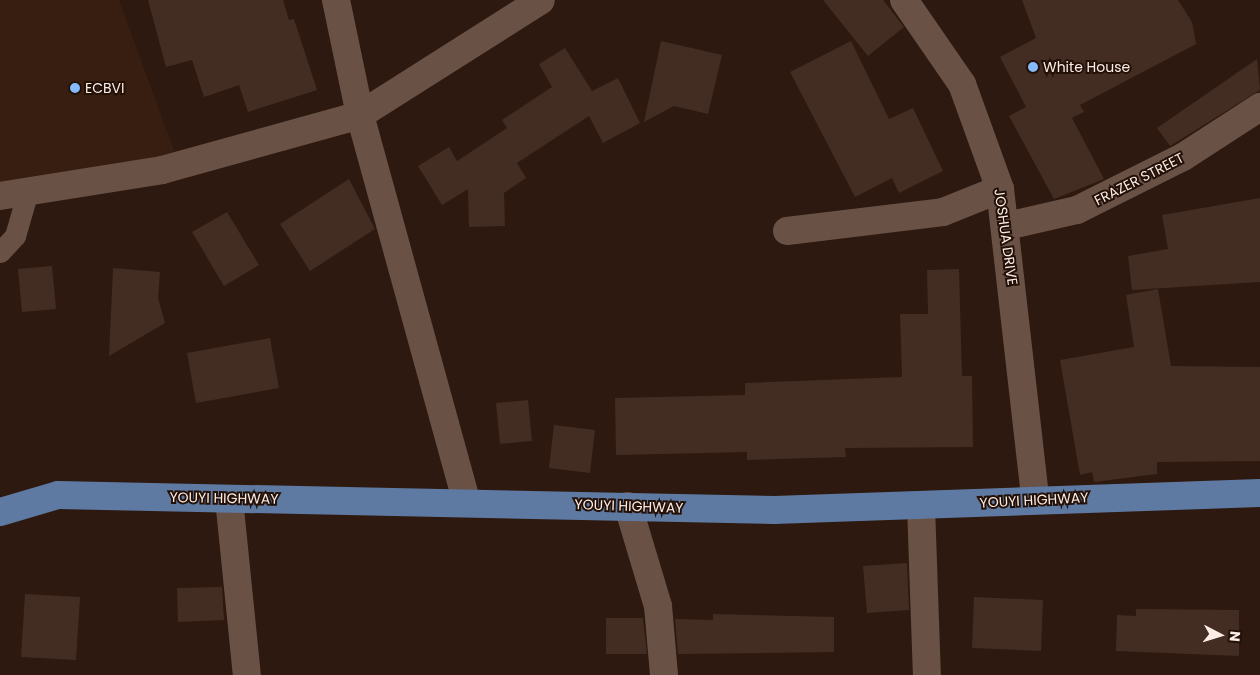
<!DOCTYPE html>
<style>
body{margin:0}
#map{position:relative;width:1260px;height:675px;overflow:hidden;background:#2d190f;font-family:Poppins,sans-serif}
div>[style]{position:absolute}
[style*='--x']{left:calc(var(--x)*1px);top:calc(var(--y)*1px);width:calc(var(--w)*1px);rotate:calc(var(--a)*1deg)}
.built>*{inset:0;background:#381e11}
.building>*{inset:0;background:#432d23}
.service>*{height:21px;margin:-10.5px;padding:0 10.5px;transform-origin:10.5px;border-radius:10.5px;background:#695146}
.minor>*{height:28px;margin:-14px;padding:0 14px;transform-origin:14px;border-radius:14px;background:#695146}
.primary>*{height:28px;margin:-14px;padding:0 14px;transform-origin:14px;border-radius:14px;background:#5e7aa2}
.dots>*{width:14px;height:14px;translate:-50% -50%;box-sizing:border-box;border:2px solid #231007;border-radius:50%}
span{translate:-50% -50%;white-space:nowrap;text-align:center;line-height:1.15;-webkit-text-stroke:4px #231007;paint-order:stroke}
.poi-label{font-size:14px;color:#fbece5}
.left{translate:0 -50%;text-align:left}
.street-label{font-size:14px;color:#fbece5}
.north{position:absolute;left:1195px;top:610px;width:50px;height:50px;-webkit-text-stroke:4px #231007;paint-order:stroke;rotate:95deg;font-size:14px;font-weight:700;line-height:20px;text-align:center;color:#fbece5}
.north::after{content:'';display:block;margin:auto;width:18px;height:22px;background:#fbece5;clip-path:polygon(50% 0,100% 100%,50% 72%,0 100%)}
</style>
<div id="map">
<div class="built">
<i style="clip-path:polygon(0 0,119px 0,183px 175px,0 203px)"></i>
</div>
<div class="building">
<i style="clip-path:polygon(148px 0,283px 0,289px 20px,294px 19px,317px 90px,248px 112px,239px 85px,204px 97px,192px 60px,166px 67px)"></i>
<i style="clip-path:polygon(823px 0,883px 0,904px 27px,868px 56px)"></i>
<i style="clip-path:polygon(1022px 0,1178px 0,1192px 22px,1196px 44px,1080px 105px,1084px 112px,1072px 118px,1104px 179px,1054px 199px,1009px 116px,1026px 107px,1000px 57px,1036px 38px)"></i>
<i style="clip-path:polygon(661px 41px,722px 55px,708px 114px,674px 106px,644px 122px)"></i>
<i style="clip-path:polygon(851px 41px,889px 119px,913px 108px,943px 171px,899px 193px,892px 178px,855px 197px,790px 72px)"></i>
<i style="clip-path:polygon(565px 48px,592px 91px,618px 78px,640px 123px,603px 143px,589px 116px,517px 163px,526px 178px,504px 193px,505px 226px,469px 227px,468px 189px,442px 205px,418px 166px,449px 147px,457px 161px,507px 128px,502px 120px,552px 87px,539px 64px)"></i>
<i style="clip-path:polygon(1257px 59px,1260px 90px,1170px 146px,1157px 128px)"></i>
<i style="clip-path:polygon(349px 179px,375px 229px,310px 271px,280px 224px)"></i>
<i style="clip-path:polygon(1260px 198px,1260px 282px,1132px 290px,1128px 256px,1168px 249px,1162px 215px)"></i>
<i style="clip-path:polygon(227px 212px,259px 265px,224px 286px,192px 232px)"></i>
<i style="clip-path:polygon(52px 266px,56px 309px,22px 312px,18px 269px)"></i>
<i style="clip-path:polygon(113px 268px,160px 272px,158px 298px,165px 323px,109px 356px)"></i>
<i style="clip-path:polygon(959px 269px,962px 376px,972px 376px,973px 447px,845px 448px,846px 457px,747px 460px,747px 452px,616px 455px,615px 398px,745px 395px,745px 383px,902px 377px,900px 314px,928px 314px,927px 270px)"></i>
<i style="clip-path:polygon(1158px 289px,1171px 366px,1260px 367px,1260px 461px,1157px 462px,1157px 474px,1094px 482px,1092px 472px,1080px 475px,1060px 360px,1134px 347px,1126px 295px)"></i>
<i style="clip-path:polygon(270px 338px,279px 388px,196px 403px,187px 353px)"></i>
<i style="clip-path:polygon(528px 400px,532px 441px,500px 444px,496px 403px)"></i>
<i style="clip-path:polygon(554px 425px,595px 430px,590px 473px,549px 468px)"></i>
<i style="clip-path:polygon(907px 563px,909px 610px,867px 613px,863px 566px)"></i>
<i style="clip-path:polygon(222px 587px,224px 620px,178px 622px,177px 588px)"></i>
<i style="clip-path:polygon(25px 594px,80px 597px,76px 660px,21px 657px)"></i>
<i style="clip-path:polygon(974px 597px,1043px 600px,1041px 651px,972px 648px)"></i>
<i style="clip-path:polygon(1136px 609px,1239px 610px,1239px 656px,1116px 651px,1117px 615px,1136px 616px)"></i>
<i style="clip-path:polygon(713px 614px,834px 617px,834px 652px,678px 654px,675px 619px,713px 620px)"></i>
<i style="clip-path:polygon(606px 618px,643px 618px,647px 654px,606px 654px)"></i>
</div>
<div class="service">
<i style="--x:0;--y:252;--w:22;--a:-47"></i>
<i style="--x:15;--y:236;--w:47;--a:-73.9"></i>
</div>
<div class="minor">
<i style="--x:336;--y:0;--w:117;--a:78.2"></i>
<i style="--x:360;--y:115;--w:400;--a:74.6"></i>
<i style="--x:904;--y:0;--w:102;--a:55.4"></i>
<i style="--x:962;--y:84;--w:112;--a:70.1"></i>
<i style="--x:1000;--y:189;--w:311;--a:83.5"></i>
<i style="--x:0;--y:196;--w:164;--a:-9.1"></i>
<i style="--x:162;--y:170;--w:205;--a:-15.5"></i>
<i style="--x:360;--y:115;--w:214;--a:-32.4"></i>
<i style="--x:1007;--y:226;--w:72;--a:-12.9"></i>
<i style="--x:1077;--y:210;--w:119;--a:-26.6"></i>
<i style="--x:1183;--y:157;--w:92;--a:-33"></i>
<i style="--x:787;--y:231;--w:157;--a:-6.9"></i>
<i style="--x:943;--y:212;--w:61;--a:-22"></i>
<i style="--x:229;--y:499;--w:177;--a:84.2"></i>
<i style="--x:628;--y:506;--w:104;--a:73.3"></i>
<i style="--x:658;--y:606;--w:69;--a:85"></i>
<i style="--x:921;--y:506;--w:169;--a:88"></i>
</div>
<div class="primary">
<i style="--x:0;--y:512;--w:60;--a:-16.3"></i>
<i style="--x:58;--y:495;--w:716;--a:1.2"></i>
<i style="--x:774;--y:510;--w:486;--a:-2"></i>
</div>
<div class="dots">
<i style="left:1033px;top:67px;background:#85bbfb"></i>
<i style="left:75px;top:88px;background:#85bbfb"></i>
</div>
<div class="poi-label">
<span class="left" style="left:1043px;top:67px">White House</span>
<span class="left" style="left:85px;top:88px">ECBVI</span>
</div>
<div class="street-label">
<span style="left:1139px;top:179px;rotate:-27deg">FRAZER STREET</span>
<span style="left:1006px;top:237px;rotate:82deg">JOSHUA DRIVE</span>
<span style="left:224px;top:498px;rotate:1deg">YOUYI HIGHWAY</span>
<span style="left:1034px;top:500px;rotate:-3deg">YOUYI HIGHWAY</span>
<span style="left:629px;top:506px;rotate:2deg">YOUYI HIGHWAY</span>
</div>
<div class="north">N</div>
</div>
